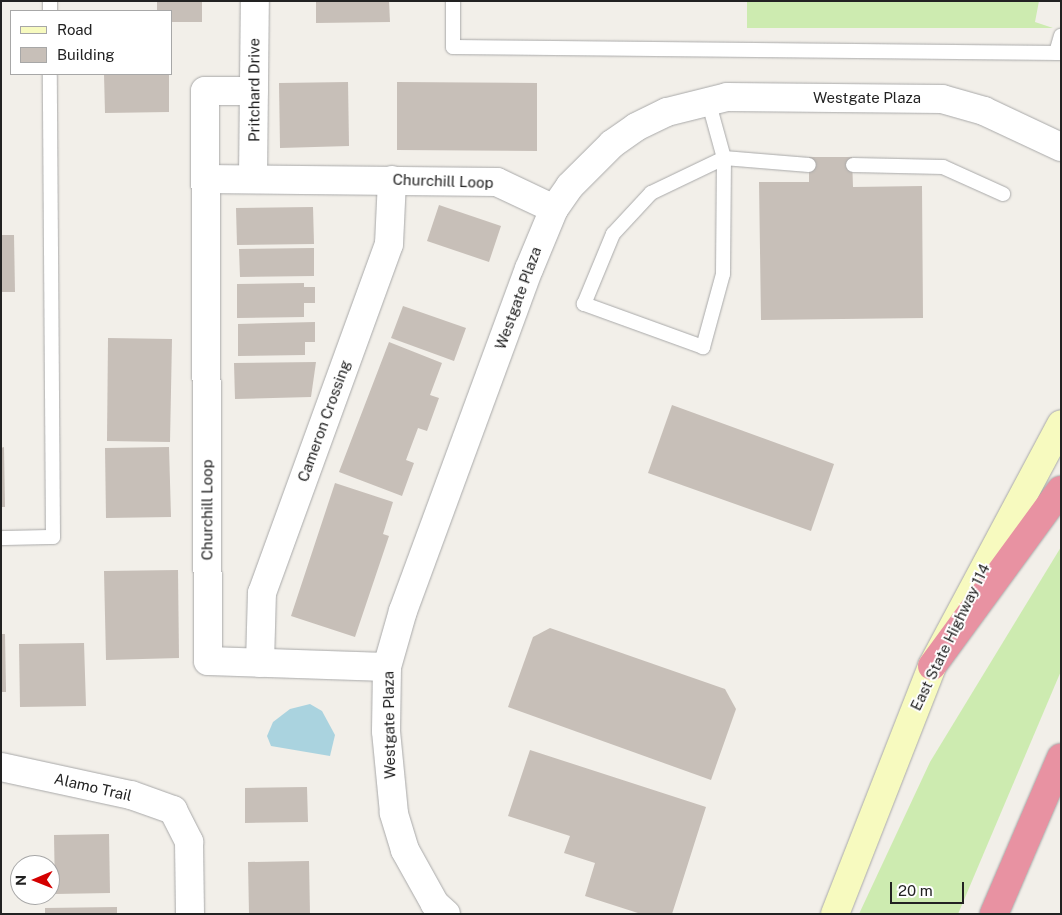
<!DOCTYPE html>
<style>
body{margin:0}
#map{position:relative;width:1062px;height:915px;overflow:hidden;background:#f2efe9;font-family:"Public Sans",sans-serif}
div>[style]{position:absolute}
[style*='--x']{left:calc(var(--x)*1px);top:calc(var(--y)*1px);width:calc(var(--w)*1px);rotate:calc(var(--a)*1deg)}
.grass>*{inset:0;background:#cdebb0}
.water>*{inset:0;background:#aad3df}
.building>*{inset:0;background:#c7bfb8}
.roads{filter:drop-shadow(0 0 1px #a9a9a9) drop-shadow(0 0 1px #a9a9a9)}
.lane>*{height:14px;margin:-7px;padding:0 7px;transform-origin:7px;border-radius:7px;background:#fff}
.street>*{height:28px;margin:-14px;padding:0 14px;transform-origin:14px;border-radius:14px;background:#fff}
.secondary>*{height:28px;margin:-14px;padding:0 14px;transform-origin:14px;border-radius:14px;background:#f7fabf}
.highway>*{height:28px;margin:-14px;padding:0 14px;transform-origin:14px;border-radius:14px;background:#e892a2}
span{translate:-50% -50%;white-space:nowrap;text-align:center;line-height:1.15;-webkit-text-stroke:4px #fff;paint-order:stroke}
.street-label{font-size:15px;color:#222}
.frame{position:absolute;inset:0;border:2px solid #222;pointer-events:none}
.legend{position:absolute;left:10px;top:10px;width:162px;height:65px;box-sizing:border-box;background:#fff;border:1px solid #a7a7a7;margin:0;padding:6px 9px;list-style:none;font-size:15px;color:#222}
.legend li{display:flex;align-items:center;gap:10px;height:25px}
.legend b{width:25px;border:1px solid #a7a7a7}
.north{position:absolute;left:10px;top:855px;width:50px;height:50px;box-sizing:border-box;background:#fff;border:1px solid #a7a7a7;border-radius:50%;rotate:269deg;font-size:14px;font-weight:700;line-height:20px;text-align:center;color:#222}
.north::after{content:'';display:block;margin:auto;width:18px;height:22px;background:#d40000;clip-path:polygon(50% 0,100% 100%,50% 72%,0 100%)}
.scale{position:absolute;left:890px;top:882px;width:74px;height:22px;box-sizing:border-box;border:2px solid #222;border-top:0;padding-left:6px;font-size:15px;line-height:18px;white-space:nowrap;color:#222;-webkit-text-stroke:4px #fff;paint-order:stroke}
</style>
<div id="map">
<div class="grass">
<i style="clip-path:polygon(747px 1px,1039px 1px,1035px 22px,1053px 28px,747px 28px)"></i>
<i style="clip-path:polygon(1061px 547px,1061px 671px,958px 914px,859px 914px,930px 762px)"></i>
</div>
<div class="water">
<i style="clip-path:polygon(310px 704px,322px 711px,335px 735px,330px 756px,271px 746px,267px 736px,273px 722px,290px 709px)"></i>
</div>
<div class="building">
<i style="clip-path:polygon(157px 1px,202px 1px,202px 22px,171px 22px,171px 11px,157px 11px)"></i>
<i style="clip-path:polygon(316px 1px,389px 1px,390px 22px,316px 23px)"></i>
<i style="clip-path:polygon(104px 74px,169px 74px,169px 112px,105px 113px)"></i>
<i style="clip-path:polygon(348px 82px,349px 146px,280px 148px,279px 83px)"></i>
<i style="clip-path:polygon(397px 82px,537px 83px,537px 151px,397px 150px)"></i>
<i style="clip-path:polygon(809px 157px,852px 157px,853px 187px,922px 186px,923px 318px,761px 320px,759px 182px,809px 182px)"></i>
<i style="clip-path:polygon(439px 205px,501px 226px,489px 262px,427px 241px)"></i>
<i style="clip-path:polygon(313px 207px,314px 244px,237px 245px,236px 208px)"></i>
<i style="clip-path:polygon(1px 235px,14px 235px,15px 292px,1px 292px)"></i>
<i style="clip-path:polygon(314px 248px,314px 276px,240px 277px,239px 249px)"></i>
<i style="clip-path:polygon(304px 283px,304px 287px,315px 287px,315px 303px,304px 303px,304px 317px,237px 318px,237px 284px)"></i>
<i style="clip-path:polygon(403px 306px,466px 328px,454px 361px,391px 338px)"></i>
<i style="clip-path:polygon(315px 322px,315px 342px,305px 342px,305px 355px,238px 356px,238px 324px)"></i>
<i style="clip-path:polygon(108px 338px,172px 339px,170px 442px,107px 441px)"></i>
<i style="clip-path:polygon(389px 342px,442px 363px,430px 395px,439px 398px,427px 431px,418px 428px,406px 460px,414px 463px,402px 496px,339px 472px)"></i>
<i style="clip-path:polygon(316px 362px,311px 397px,235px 399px,234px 363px)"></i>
<i style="clip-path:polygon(672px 405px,834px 464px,811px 531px,648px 473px)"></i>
<i style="clip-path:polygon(4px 447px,5px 507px,1px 507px,1px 448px)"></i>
<i style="clip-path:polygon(169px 447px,171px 517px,106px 518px,105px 448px)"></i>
<i style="clip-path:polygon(335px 483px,393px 502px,383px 534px,389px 536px,355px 637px,291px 616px)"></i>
<i style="clip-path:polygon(178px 570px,179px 658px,106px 660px,104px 571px)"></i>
<i style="clip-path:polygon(550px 628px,725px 689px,736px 709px,711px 780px,508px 707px,533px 637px)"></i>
<i style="clip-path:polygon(1px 634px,5px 634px,6px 692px,1px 692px)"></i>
<i style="clip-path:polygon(84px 643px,86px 706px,20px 707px,19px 644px)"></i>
<i style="clip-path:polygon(530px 750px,706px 807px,672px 914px,641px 914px,585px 896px,595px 863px,564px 853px,570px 836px,508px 816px)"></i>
<i style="clip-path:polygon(307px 787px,308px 822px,245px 823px,245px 788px)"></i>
<i style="clip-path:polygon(109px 834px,110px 893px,55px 894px,54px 835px)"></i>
<i style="clip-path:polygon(309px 861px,310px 914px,249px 914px,248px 862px)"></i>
<i style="clip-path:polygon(117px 907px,117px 914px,45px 914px,45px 908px)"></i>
</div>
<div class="roads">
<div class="lane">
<i style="--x:50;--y:1;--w:10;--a:90"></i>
<i style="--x:453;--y:1;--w:46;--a:90"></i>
<i style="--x:453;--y:47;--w:608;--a:0.57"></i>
<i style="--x:1056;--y:53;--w:18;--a:-74"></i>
<i style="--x:708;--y:100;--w:60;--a:74.6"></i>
<i style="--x:724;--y:158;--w:116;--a:90.5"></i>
<i style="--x:723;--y:274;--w:76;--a:105.3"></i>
<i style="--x:703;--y:347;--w:127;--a:-160.1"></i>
<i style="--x:584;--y:304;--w:76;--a:-67.5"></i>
<i style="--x:613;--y:234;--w:56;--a:-47.2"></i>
<i style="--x:651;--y:193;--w:81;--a:-25.6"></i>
<i style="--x:724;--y:158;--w:85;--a:4.7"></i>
<i style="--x:853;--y:165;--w:90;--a:1.3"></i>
<i style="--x:943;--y:167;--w:66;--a:24.2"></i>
<i style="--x:1;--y:538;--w:52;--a:-1.1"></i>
<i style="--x:53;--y:537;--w:463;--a:-90.4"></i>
</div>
<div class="street">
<i style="--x:254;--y:91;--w:49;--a:180"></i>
<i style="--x:205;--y:91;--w:570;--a:89.7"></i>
<i style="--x:208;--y:661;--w:179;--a:1.9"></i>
<i style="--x:205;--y:179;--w:292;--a:0.6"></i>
<i style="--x:497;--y:182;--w:63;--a:25.3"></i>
<i style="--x:253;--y:179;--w:178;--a:-89.4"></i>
<i style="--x:260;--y:663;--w:70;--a:-88.4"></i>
<i style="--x:262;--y:593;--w:371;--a:-70"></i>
<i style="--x:389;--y:244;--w:64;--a:-87.3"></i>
<i style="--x:1;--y:767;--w:133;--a:12.2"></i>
<i style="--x:131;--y:795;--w:45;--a:19.7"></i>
<i style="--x:173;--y:810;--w:36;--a:63"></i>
<i style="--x:189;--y:842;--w:72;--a:89.2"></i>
<i style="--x:446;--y:914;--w:15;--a:-138"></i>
<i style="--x:435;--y:904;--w:62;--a:-119.1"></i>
<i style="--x:405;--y:850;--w:39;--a:-107"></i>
<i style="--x:394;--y:813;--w:82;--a:-95.6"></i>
<i style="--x:386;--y:731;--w:64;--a:-89.1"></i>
<i style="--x:387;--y:667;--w:58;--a:-74.1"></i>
<i style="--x:403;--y:611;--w:364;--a:-69.8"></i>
<i style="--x:529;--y:269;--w:65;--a:-67.4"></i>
<i style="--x:554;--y:209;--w:28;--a:-55"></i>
<i style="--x:570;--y:186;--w:59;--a:-45"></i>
<i style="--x:612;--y:144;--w:29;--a:-35"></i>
<i style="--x:636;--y:127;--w:34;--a:-26"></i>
<i style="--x:667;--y:112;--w:62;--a:-14"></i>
<i style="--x:727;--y:97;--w:215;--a:0.5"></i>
<i style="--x:942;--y:99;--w:44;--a:15.9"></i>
<i style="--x:984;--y:111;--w:85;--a:25.1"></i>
</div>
<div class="secondary">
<i style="--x:835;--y:914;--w:266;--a:-68.6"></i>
<i style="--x:932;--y:666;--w:274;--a:-61.9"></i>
</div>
<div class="highway">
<i style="--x:932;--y:666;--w:218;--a:-53.8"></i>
<i style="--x:994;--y:914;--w:170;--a:-66.8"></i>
</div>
</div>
<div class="street-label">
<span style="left:254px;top:90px;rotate:-90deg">Pritchard Drive</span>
<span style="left:867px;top:98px">Westgate Plaza</span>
<span style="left:443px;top:181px;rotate:2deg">Churchill Loop</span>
<span style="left:518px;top:298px;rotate:-70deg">Westgate Plaza</span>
<span style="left:324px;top:421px;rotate:-70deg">Cameron Crossing</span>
<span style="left:207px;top:510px;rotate:-90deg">Churchill Loop</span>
<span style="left:950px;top:637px;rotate:-64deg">East State Highway 114</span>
<span style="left:389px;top:725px;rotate:-91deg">Westgate Plaza</span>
<span style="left:93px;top:787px;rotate:13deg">Alamo Trail</span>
</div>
<div class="frame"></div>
<ul class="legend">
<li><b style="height:6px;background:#f7fabf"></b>Road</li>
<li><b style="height:14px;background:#c7bfb8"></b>Building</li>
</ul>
<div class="north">N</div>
<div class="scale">20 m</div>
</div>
